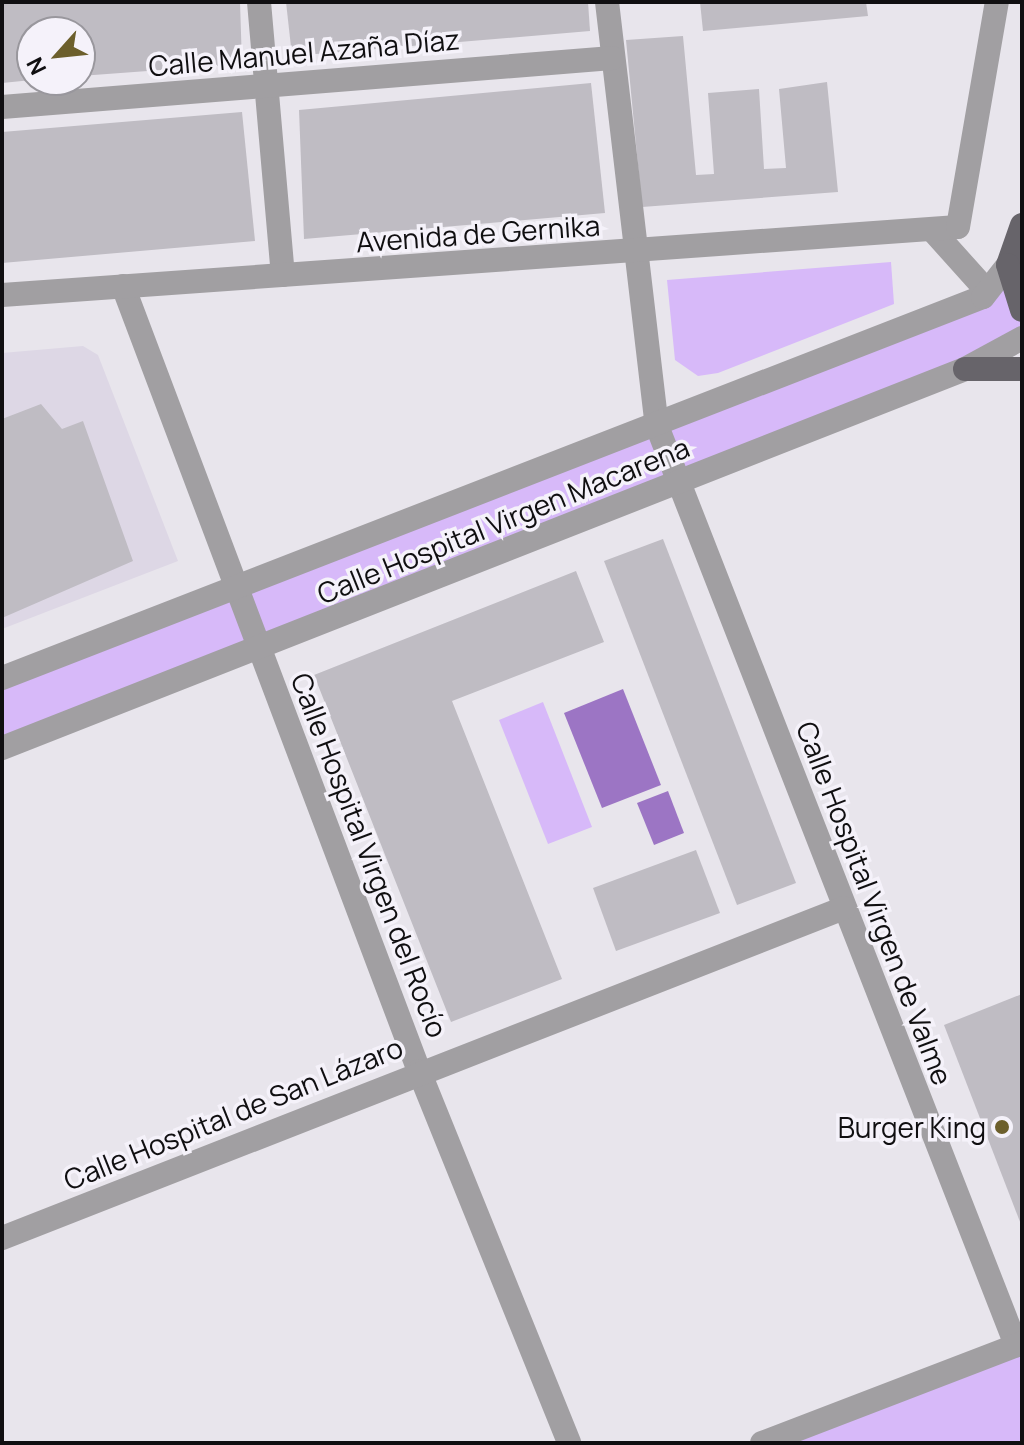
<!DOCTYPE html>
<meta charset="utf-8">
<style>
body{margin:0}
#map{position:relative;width:1024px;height:1445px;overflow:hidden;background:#e8e5ec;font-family:Manrope,sans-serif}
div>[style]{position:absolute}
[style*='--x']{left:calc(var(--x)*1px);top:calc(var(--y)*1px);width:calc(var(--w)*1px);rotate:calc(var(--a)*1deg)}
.built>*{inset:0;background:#ddd7e5}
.green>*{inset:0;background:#d7b9f9}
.water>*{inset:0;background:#9c75c4}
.building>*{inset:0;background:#bfbcc3}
.minor>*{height:24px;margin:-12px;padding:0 12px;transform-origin:12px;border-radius:12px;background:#a19fa2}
.major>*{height:24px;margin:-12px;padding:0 12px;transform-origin:12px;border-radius:12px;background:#67646a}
.dots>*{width:22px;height:22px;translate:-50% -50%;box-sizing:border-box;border:4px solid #f5f2fa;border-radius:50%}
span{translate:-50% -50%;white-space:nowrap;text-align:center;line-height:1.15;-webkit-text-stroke:7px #f5f2fa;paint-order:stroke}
.street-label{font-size:28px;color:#100f11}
.poi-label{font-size:28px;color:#100f11}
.right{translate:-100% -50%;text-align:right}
.frame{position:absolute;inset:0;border:4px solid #100f11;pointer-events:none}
.north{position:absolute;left:16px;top:16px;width:80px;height:80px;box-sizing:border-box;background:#f5f2fa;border:2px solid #99979d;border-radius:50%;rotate:243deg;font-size:22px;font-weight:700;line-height:32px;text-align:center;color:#100f11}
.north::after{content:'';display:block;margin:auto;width:28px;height:36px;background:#6c5f2c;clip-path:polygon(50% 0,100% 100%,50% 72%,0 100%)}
</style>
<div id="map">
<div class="built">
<i style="clip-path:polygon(83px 346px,98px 355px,178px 561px,2px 629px,2px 353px)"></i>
</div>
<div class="green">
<i style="clip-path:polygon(891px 262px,894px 304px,718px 373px,698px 376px,675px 360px,667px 280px)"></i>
<i style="clip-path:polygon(1008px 265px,1022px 310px,1022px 338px,2px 748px,2px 678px,982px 297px)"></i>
<i style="clip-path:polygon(543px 702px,592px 827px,548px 844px,499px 720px)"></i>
<i style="clip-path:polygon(1022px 1343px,1022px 1443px,762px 1443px)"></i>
</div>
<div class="water">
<i style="clip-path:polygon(623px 689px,661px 785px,602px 808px,564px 713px)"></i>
<i style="clip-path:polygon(668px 791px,684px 833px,654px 845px,637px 803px)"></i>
</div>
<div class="building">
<i style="clip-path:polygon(2px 2px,240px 2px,242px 64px,80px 76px,80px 32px,32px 32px,32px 80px,2px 83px)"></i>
<i style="clip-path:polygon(286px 2px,588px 2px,590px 31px,292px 56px)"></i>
<i style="clip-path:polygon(700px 2px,866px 2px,868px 16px,703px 31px)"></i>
<i style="clip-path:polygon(683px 36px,696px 175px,714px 174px,708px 93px,759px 89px,764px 169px,786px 168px,779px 89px,827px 82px,838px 192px,642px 207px,626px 40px)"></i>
<i style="clip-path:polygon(591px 83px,605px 213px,304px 239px,299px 110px)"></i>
<i style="clip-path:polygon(242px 112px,255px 241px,2px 263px,2px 132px)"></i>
<i style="clip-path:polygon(41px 404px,62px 429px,83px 421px,133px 561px,2px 618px,2px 419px)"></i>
<i style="clip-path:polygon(663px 539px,796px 883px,737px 905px,604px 561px)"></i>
<i style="clip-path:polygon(576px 571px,604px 642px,452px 701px,562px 979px,451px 1022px,314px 675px)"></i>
<i style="clip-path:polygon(696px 850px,720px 913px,616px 951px,593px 888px)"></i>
<i style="clip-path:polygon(1022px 994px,1022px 1227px,944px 1025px)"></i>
</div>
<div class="minor">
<i style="--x:259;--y:2;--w:274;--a:85"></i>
<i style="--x:607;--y:2;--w:427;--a:83.3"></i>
<i style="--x:657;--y:426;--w:987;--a:68.66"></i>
<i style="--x:2;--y:107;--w:612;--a:-4.59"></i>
<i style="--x:934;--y:232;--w:79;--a:48.1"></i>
<i style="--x:123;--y:286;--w:839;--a:69.34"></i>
<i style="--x:419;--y:1071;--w:401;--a:68"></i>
<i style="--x:2;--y:295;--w:958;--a:-4.07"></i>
<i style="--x:958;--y:227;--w:228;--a:-80.2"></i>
<i style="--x:2;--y:678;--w:1052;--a:-21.23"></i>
<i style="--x:983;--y:297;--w:41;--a:-52"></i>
<i style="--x:2;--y:748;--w:1035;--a:-21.48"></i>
<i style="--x:965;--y:369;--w:65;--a:-28.5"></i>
<i style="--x:2;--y:1238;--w:904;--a:-21.4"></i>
<i style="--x:762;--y:1443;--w:279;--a:-21"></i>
</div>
<div class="major">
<i style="--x:1022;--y:225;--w:42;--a:109.3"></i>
<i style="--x:1008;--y:265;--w:47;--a:72.7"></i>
<i style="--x:965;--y:369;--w:57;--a:0"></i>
</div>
<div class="dots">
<i style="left:1002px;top:1127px;background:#6c5f2c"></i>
</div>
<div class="street-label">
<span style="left:304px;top:52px;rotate:-5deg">Calle Manuel Azaña Díaz</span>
<span style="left:478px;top:233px;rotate:-4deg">Avenida de Gernika</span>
<span style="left:503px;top:520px;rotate:-22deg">Calle Hospital Virgen Macarena</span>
<span style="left:370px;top:855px;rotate:69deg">Calle Hospital Virgen del Rocío</span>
<span style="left:875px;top:903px;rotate:69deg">Calle Hospital Virgen de Valme</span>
<span style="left:233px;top:1113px;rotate:-22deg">Calle Hospital de San Lázaro</span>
</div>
<div class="poi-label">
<span class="right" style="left:986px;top:1127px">Burger King</span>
</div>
<div class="frame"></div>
<div class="north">N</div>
</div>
